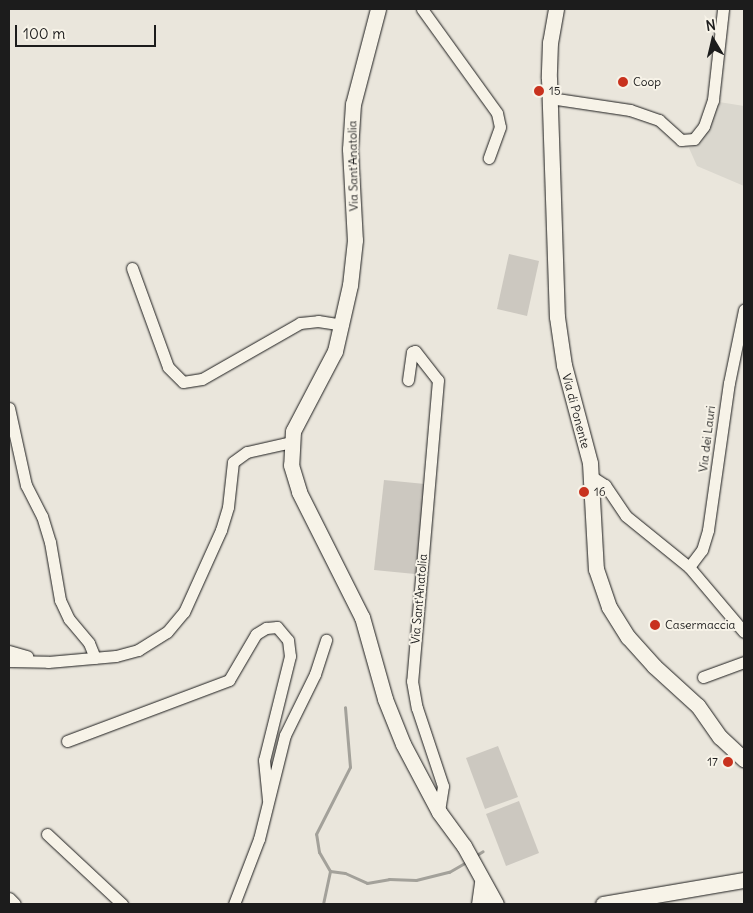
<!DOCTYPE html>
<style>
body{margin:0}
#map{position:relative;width:753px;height:913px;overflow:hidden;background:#eae6dc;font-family:Delius,sans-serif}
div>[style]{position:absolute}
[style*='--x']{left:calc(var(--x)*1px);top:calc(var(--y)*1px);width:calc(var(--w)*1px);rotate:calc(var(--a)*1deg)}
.built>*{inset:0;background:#dad7ce}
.green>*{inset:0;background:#ccc8c0}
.stream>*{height:3px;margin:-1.5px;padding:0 1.5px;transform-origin:1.5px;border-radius:1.5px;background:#a3a19a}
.roads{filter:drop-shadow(0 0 1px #1c1c1c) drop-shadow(0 0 1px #1c1c1c)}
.street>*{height:11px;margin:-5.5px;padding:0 5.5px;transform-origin:5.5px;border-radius:5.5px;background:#f7f3e8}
.secondary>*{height:15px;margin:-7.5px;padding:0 7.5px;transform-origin:7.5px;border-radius:7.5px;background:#f7f3e8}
.dots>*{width:14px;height:14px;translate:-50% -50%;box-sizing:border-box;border:2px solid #f7f3e8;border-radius:50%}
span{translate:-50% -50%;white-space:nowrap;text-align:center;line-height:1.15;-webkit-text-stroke:4px #f7f3e8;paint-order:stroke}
.poi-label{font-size:12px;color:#1c1c1c}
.left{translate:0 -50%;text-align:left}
.right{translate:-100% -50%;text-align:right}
.street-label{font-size:12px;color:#1c1c1c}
.frame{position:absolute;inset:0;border:10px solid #1c1c1c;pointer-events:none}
.north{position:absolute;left:688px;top:15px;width:50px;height:50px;-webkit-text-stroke:4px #f7f3e8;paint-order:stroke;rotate:351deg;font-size:14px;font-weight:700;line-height:20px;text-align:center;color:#1c1c1c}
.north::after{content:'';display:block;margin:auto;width:18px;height:22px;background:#1c1c1c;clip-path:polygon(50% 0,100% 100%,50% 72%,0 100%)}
.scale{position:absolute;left:15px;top:25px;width:141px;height:22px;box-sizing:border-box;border:2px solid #1c1c1c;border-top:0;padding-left:6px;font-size:15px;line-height:18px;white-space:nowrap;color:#1c1c1c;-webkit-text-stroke:4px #f7f3e8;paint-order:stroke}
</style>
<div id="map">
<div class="built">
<i style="clip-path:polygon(719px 102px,744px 106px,744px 186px,697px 166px,689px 148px,701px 142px)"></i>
</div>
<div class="green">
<i style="clip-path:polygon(509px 254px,539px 261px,527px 316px,497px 309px)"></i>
<i style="clip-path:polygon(384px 480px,425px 484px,415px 574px,374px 570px)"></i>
<i style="clip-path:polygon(498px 746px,518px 797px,485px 809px,466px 758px)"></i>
<i style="clip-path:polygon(519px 801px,539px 853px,506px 866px,486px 814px)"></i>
</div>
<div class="stream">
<i style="--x:475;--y:856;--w:9;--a:-32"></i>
<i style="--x:330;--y:871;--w:15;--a:8"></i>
<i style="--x:345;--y:873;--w:24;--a:24"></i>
<i style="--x:367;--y:883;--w:22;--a:-10"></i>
<i style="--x:389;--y:879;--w:27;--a:2"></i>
<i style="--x:416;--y:880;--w:34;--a:-14"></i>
<i style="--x:449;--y:872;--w:22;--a:-30"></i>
<i style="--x:323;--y:904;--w:34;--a:-78"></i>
<i style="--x:330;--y:871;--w:22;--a:-120"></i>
<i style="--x:319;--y:852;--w:18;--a:-99"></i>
<i style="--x:316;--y:834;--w:75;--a:-63.1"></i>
<i style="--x:350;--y:767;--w:60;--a:-94.8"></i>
</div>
<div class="roads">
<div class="street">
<i style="--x:422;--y:9;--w:128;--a:54.2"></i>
<i style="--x:497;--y:113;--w:14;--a:78"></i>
<i style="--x:500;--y:127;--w:33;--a:110"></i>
<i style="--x:550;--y:98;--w:81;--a:8.5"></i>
<i style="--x:630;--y:110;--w:31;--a:19"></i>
<i style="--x:659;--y:120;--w:30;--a:42"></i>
<i style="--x:681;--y:140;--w:13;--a:-4"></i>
<i style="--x:694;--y:139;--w:16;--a:-52"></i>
<i style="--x:704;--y:126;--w:28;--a:-71"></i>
<i style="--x:713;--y:100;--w:92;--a:-83.7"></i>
<i style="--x:132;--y:268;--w:105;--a:70"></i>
<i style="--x:168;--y:367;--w:21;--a:45"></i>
<i style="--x:183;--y:382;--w:19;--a:-9"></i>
<i style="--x:202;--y:379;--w:113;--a:-29.7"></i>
<i style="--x:300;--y:323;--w:18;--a:-6"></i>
<i style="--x:318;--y:321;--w:25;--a:9"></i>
<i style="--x:408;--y:380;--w:28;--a:-82"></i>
<i style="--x:412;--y:352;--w:3;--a:-18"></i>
<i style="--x:415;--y:351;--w:37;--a:52"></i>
<i style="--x:438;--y:380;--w:302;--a:94.9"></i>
<i style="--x:412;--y:681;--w:27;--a:80"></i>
<i style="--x:417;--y:708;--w:82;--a:71.6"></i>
<i style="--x:443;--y:786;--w:26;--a:99"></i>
<i style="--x:9;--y:408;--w:79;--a:77.6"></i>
<i style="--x:26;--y:485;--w:35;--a:63"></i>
<i style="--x:42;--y:516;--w:27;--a:73"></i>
<i style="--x:50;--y:542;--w:59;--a:80.2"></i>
<i style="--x:60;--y:600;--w:21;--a:65"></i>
<i style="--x:69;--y:619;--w:31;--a:50"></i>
<i style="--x:89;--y:643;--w:16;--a:68"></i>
<i style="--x:591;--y:476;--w:17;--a:33"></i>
<i style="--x:605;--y:485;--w:37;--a:56"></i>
<i style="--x:626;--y:516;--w:81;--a:39"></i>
<i style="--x:689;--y:567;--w:85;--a:49.8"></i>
<i style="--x:689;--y:567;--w:21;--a:-53"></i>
<i style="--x:702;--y:550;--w:21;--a:-73"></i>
<i style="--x:708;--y:530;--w:148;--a:-81.9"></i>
<i style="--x:729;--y:383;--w:75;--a:-78.4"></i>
<i style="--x:9;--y:651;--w:19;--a:16"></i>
<i style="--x:9;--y:661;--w:39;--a:1"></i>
<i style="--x:48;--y:662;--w:68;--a:-5"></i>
<i style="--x:116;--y:656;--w:23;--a:-15"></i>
<i style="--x:138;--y:650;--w:34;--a:-32"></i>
<i style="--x:167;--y:632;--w:26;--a:-50"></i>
<i style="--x:184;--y:612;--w:90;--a:-65.7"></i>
<i style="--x:221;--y:530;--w:24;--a:-73"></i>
<i style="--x:228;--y:507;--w:45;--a:-83.7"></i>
<i style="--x:233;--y:462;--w:17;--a:-36"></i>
<i style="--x:247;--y:452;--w:45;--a:-12.8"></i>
<i style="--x:703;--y:677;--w:44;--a:-20.1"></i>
<i style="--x:67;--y:741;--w:173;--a:-20.6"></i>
<i style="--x:229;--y:680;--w:53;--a:-59.6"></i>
<i style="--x:256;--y:634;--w:12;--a:-31"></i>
<i style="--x:266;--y:628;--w:11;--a:-5"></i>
<i style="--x:277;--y:627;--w:17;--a:50"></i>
<i style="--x:288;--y:640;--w:16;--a:83"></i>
<i style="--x:290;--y:656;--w:107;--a:104"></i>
<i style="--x:264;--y:760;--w:40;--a:84.3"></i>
<i style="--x:47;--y:834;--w:103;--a:43"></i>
<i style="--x:9;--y:898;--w:8;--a:45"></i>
<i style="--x:234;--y:904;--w:70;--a:-69"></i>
<i style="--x:259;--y:839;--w:107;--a:-76"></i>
<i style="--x:285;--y:735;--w:68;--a:-63.8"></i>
<i style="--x:315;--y:674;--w:36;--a:-72"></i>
</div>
<div class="secondary">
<i style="--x:378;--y:9;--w:98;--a:104.7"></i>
<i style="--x:353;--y:104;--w:45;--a:93.8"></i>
<i style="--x:350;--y:149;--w:91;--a:86.9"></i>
<i style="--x:355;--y:240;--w:45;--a:96.3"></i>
<i style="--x:350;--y:285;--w:68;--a:102.8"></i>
<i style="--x:335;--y:351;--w:90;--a:117.7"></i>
<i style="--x:293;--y:431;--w:34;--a:93"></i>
<i style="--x:291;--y:465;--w:28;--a:73"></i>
<i style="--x:299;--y:492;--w:140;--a:63.3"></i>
<i style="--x:362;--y:617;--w:85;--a:74.3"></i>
<i style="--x:385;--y:699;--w:48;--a:68.2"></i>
<i style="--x:403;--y:744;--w:77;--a:62.1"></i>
<i style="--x:439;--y:812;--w:42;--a:53.7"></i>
<i style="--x:464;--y:846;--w:66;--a:61.1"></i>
<i style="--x:556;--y:9;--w:34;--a:100"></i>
<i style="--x:550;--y:42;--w:36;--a:92"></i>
<i style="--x:549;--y:78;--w:239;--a:88.1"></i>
<i style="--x:557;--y:317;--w:49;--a:81.7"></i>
<i style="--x:564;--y:365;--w:101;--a:75.1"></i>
<i style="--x:590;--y:463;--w:106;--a:86.8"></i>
<i style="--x:596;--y:569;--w:40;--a:71.1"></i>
<i style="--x:609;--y:607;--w:36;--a:58"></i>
<i style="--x:628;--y:637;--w:39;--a:48"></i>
<i style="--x:654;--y:666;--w:59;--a:42.3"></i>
<i style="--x:698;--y:706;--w:38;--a:55"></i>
<i style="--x:720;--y:737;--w:33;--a:43"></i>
<i style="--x:479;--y:904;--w:22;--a:-82"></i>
<i style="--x:603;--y:904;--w:143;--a:-9.7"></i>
</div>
</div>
<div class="dots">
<i style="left:623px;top:82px;background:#c8321e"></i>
<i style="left:539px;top:91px;background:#c8321e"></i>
<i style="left:584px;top:492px;background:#c8321e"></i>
<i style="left:655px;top:625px;background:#c8321e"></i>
<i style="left:728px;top:762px;background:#c8321e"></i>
</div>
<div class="poi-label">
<span class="left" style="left:633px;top:82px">Coop</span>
<span class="left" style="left:549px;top:91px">15</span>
<span class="left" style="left:594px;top:492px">16</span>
<span class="left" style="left:665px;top:625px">Casermaccia</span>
<span class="right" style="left:718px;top:762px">17</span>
</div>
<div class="street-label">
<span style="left:353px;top:166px;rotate:-91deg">Via Sant'Anatolia</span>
<span style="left:576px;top:411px;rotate:75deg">Via di Ponente</span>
<span style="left:707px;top:439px;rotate:-83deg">Via dei Lauri</span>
<span style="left:419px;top:599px;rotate:-85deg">Via Sant'Anatolia</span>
</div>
<div class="frame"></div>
<div class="north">N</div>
<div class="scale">100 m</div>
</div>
